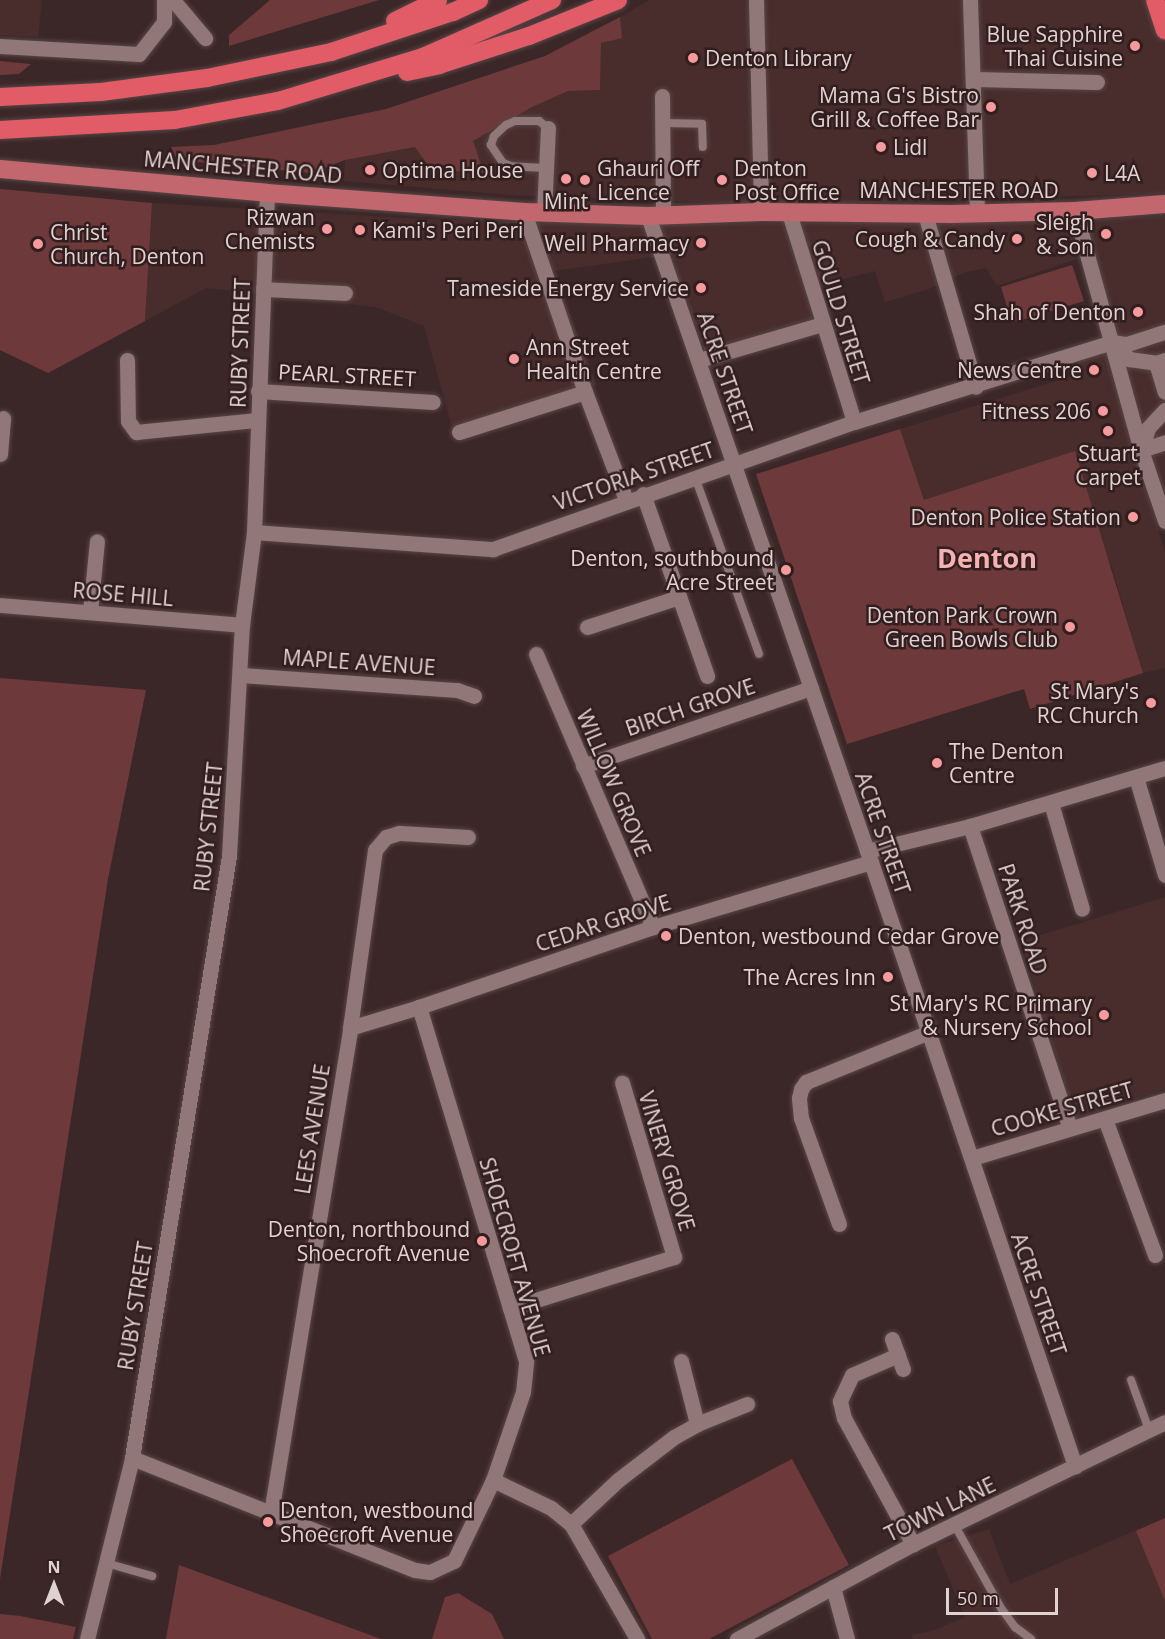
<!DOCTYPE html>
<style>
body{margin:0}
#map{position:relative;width:1165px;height:1639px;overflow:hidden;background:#3c2728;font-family:"Open Sans",sans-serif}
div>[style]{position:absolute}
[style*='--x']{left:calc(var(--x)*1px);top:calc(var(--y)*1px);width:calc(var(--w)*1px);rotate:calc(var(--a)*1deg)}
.built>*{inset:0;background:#492d2d}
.green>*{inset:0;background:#6e393b}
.roads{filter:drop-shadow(0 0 2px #584646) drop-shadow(0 0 2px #584646)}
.lane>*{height:8px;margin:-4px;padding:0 4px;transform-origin:4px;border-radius:4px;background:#917777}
.street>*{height:15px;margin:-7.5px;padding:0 7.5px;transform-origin:7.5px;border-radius:7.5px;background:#917777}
.primary>*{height:18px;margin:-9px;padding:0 9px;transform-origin:9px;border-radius:9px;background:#c1676d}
.highway>*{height:18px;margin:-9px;padding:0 9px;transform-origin:9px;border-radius:9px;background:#e15c67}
.dots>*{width:16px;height:16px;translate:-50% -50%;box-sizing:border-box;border:3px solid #321e1e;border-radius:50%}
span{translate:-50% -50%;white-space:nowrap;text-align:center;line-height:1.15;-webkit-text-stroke:5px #321e1e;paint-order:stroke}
.poi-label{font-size:21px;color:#e1d2d2}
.right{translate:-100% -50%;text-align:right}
.left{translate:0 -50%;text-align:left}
.street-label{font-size:21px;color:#e1d2d2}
.district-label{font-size:27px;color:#f6b2b3;font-weight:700}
.north{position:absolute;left:24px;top:1555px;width:60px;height:60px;-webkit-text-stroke:4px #321e1e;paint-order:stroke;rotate:0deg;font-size:16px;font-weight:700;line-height:24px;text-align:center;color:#e1d2d2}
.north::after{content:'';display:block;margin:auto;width:21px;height:27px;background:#e1d2d2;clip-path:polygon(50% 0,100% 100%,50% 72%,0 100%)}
.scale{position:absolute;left:946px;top:1588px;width:112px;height:27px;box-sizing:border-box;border:3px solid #e1d2d2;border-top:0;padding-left:8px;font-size:18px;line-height:21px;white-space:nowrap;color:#e1d2d2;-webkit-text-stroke:4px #321e1e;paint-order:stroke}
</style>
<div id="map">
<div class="built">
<i style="clip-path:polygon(0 0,42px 0,38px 37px,0 35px)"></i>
<i style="clip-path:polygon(650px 0,1165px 0,1165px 193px,785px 205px,510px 195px,344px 181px,345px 160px,415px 147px,484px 172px,472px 141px,537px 104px,568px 91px,600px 90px,601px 43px,618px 23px,620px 17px)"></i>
<i style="clip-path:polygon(152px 203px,405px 218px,520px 222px,726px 224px,1067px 219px,1077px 259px,997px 286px,986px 268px,966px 272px,929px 289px,885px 302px,875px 271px,819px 285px,828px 313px,705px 352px,668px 255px,553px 271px,597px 385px,452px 427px,424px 326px,376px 307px,206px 288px,145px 321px)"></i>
<i style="clip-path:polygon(1165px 216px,1165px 495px,1149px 454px,1083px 219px)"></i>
<i style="clip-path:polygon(1105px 346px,1165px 553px,1165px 668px,1143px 673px,1111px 564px,951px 492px,924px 500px,900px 429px,1072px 376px,1068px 358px)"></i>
<i style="clip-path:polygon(1165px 897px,1165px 1089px,1075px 1117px,1021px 941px)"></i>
<i style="clip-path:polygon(1165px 1518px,1165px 1639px,913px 1639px,911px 1635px,932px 1631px,965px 1617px,935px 1546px,989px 1529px,1010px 1584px)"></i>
</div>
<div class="green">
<i style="clip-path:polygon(270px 0,379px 0,229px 46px,229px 35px)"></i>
<i style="clip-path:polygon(620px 17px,622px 38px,601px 43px,600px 90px,568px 91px,532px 107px,473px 141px,484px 173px,431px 169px,415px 147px,345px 160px,311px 173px,177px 160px,171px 147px,214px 145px,386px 109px,545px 56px)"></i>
<i style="clip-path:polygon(0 61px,31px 64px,19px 74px,0 75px)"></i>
<i style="clip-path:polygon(0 189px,152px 203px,145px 321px,48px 373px,0 350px)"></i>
<i style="clip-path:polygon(1072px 265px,1084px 301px,1012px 323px,1001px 287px)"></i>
<i style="clip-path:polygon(900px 429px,924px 500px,1075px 451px,1143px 673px,1030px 709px,1024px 689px,847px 744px,756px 474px)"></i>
<i style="clip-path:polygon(0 678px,146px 690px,108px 879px,0 1579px)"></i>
<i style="clip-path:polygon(792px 1459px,849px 1565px,709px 1639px,652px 1639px,608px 1556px)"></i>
<i style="clip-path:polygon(1165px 1518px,1165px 1601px,1136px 1531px)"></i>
<i style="clip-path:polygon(179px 1565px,381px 1639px,166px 1639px)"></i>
<i style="clip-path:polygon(458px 1593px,492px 1614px,504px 1639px,432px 1639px,445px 1597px)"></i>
<i style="clip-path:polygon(0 1614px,20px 1616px,76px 1627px,73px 1639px,0 1639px)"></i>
</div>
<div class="roads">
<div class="lane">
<i style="--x:663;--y:123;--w:39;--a:1"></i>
<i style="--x:702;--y:124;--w:23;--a:88"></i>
<i style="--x:546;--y:168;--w:35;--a:-177"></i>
<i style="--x:511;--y:166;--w:9;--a:-159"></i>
<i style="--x:503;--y:163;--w:22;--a:-124"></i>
<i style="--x:491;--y:145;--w:9;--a:-72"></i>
<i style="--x:494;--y:136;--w:16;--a:-43"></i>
<i style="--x:506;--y:125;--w:10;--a:-24"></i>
<i style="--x:515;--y:121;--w:24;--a:0"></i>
<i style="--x:539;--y:121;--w:11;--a:38"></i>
<i style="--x:695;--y:477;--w:188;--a:70.1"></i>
<i style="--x:1131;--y:1380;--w:53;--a:70.2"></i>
<i style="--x:954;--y:1524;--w:96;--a:60.8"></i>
<i style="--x:1001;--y:1608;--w:24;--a:54"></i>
<i style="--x:1015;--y:1627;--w:20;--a:37"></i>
<i style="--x:106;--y:1563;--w:48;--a:15.8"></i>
</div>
<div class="street">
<i style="--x:173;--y:0;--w:50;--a:49.9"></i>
<i style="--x:756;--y:0;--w:212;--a:88.6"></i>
<i style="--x:970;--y:0;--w:213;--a:88.1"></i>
<i style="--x:0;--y:46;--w:139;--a:3.3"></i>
<i style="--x:139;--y:54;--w:41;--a:-52"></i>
<i style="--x:164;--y:22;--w:22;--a:-90"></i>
<i style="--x:973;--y:79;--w:124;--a:1.4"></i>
<i style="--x:662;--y:96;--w:119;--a:89.5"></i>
<i style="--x:1075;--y:211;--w:248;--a:74.6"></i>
<i style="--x:1141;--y:450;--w:75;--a:71.3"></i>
<i style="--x:524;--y:212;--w:190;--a:71.3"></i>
<i style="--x:585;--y:392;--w:116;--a:69.2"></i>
<i style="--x:544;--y:212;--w:84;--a:-87.3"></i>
<i style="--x:789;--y:213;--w:219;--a:72.7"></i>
<i style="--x:925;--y:214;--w:180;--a:73.6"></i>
<i style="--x:648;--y:216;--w:683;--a:70.96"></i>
<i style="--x:871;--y:862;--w:638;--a:71.34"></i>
<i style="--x:263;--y:289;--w:82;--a:2.8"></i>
<i style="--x:1115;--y:344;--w:21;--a:47"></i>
<i style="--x:1129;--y:359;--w:27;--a:8"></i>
<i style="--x:127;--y:360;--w:61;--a:89.1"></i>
<i style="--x:128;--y:421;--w:14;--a:54"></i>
<i style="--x:136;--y:432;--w:122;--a:-5.7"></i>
<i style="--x:699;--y:360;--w:128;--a:-16.3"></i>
<i style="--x:1165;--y:360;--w:9;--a:162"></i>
<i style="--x:1156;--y:363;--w:30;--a:73"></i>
<i style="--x:258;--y:391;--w:175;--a:3.6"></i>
<i style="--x:459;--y:432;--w:132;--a:-17.6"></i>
<i style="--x:1141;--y:450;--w:23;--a:-72"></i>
<i style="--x:1148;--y:428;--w:25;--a:-47"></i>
<i style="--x:1141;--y:450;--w:25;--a:-18"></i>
<i style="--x:0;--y:454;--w:36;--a:-85"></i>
<i style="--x:643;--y:494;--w:193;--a:70.6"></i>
<i style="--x:254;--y:532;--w:240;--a:4.1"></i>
<i style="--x:493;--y:549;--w:383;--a:-19.4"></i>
<i style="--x:854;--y:422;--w:270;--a:-17.2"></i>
<i style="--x:1112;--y:342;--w:15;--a:8"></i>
<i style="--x:1127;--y:344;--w:40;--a:-18"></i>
<i style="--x:0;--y:605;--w:243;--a:4.7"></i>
<i style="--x:90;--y:612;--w:71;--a:-84.4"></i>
<i style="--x:587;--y:627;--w:97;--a:-18.1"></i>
<i style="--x:536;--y:654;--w:297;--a:66.8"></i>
<i style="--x:241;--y:675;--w:217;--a:4"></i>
<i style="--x:457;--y:690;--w:18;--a:19"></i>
<i style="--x:583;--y:766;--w:241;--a:-18.9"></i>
<i style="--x:1136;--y:777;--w:102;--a:73.5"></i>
<i style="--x:1051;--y:803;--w:110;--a:73.7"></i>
<i style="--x:970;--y:826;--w:318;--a:71.7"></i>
<i style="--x:867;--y:851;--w:106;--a:-13.6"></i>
<i style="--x:970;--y:826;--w:203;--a:-16.6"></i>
<i style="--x:350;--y:1028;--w:72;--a:-16.9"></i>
<i style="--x:419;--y:1007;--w:247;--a:-18.9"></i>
<i style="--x:653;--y:927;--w:227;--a:-16.6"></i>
<i style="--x:1105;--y:1119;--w:145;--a:69.8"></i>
<i style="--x:972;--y:1158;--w:202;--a:-16.7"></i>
<i style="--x:839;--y:1224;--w:113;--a:-109.7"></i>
<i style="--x:801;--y:1118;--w:20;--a:-96"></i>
<i style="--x:799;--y:1098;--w:9;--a:-77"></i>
<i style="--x:801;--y:1089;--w:9;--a:-54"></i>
<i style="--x:806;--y:1082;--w:133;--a:-22.1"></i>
<i style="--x:510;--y:1308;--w:172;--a:-17.3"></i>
<i style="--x:674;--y:1257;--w:182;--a:-106.6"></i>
<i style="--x:892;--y:1339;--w:32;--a:70"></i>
<i style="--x:898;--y:1355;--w:50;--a:156.5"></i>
<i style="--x:852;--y:1375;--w:29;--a:115"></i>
<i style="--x:840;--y:1401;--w:17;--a:77"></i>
<i style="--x:844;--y:1418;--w:144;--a:61.3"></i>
<i style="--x:681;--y:1361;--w:65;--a:75.7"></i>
<i style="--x:132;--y:1458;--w:304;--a:21.6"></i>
<i style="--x:415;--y:1570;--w:15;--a:8"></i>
<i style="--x:430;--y:1572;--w:26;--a:-25"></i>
<i style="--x:454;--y:1561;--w:90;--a:-64.3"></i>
<i style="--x:493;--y:1480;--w:93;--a:-71.2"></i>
<i style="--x:523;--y:1392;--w:31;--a:-84"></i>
<i style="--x:526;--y:1361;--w:370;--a:-106.8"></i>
<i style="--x:493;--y:1480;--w:64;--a:25.8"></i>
<i style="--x:551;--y:1508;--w:26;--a:39"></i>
<i style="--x:571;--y:1524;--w:133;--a:60.1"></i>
<i style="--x:271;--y:1513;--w:491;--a:-80.7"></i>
<i style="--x:350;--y:1028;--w:180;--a:-82"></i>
<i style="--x:375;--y:850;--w:17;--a:-50"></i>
<i style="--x:386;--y:837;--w:14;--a:-17"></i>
<i style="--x:399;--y:833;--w:69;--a:3.3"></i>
<i style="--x:571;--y:1524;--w:64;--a:-43.1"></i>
<i style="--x:618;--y:1480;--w:71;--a:-37.5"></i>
<i style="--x:674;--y:1437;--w:26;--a:-29"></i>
<i style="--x:697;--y:1424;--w:54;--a:-21.8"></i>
<i style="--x:833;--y:1587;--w:54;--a:74.9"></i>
<i style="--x:87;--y:1639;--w:187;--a:-76"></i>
<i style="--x:132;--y:1458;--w:610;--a:-80.85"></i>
<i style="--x:229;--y:856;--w:231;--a:-86.8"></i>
<i style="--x:242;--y:625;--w:94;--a:-82.6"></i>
<i style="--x:254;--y:532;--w:339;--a:-87.8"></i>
<i style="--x:737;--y:1639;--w:200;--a:-28.4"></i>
<i style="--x:913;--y:1544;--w:280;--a:-25.8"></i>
</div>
<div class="primary">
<i style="--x:0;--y:169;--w:268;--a:5.1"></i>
<i style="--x:267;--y:193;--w:258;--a:4.2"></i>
<i style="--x:524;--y:212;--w:124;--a:1.8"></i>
<i style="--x:648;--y:216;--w:113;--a:-2"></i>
<i style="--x:761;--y:212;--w:190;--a:0.6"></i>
<i style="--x:951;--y:214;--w:124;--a:-1.4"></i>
<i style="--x:1075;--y:211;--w:90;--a:-4.4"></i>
</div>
<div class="highway">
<i style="--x:1155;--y:0;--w:32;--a:72"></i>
<i style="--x:395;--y:21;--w:48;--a:-26"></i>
<i style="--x:407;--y:72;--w:33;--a:-12"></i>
<i style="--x:439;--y:65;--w:95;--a:-17.9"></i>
<i style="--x:529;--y:36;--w:96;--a:-22"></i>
<i style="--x:0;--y:97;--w:101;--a:-2.8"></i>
<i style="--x:101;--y:92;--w:107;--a:-7.5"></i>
<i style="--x:207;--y:78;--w:127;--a:-11.8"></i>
<i style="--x:331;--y:52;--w:128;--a:-18.2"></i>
<i style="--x:453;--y:12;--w:29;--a:-25"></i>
<i style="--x:0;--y:130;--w:175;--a:-3.3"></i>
<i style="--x:175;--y:120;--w:105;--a:-10.5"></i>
<i style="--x:278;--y:101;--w:152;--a:-16.9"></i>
<i style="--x:423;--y:57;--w:141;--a:-23.8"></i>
</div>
</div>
<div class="dots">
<i style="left:1135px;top:46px;background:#f59b9d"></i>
<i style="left:693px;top:58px;background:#f59b9d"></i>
<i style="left:991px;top:107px;background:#f59b9d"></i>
<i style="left:881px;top:147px;background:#f59b9d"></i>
<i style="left:370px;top:170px;background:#f59b9d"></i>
<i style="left:1092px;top:173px;background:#f59b9d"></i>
<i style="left:566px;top:179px;background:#f59b9d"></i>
<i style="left:585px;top:180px;background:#f59b9d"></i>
<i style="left:722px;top:180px;background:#f59b9d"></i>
<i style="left:327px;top:229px;background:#f59b9d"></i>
<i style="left:360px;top:230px;background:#f59b9d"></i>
<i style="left:1106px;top:234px;background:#f59b9d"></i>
<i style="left:1017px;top:239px;background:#f59b9d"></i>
<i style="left:701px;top:243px;background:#f59b9d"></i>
<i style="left:38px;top:244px;background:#f59b9d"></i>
<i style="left:701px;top:288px;background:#f59b9d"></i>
<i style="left:1138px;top:312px;background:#f59b9d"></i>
<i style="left:514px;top:359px;background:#f59b9d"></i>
<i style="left:1094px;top:370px;background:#f59b9d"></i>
<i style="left:1103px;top:411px;background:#f59b9d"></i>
<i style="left:1108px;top:431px;background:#f59b9d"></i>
<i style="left:1133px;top:517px;background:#f59b9d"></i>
<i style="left:786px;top:570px;background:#f59b9d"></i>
<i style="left:1070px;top:627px;background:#f59b9d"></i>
<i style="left:1151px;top:703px;background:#f59b9d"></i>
<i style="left:937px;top:763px;background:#f59b9d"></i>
<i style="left:666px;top:936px;background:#f59b9d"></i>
<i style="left:888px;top:977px;background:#f59b9d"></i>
<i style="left:1104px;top:1015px;background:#f59b9d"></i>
<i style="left:482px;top:1241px;background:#f59b9d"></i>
<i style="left:268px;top:1522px;background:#f59b9d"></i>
</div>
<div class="poi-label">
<span class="right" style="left:1123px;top:46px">Blue Sapphire<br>Thai Cuisine</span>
<span class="left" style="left:705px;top:58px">Denton Library</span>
<span class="right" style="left:979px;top:107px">Mama G's Bistro<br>Grill &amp; Coffee Bar</span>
<span class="left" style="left:893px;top:147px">Lidl</span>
<span class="left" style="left:597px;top:180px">Ghauri Off<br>Licence</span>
<span class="left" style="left:734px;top:180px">Denton<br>Post Office</span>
<span class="left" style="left:382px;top:170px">Optima House</span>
<span class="left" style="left:1104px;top:173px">L4A</span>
<span style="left:566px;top:201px">Mint</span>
<span class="right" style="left:315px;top:229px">Rizwan<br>Chemists</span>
<span class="right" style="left:1094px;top:234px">Sleigh<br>&amp; Son</span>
<span class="left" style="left:372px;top:230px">Kami's Peri Peri</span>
<span class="left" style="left:50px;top:244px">Christ<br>Church, Denton</span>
<span class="right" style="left:1005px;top:239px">Cough &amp; Candy</span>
<span class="right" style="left:689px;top:243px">Well Pharmacy</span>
<span class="right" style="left:689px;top:288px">Tameside Energy Service</span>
<span class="right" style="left:1126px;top:312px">Shah of Denton</span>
<span class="left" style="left:526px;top:359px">Ann Street<br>Health Centre</span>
<span class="right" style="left:1082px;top:370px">News Centre</span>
<span class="right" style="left:1091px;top:411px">Fitness 206</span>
<span style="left:1108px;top:465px">Stuart<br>Carpet</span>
<span class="right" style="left:1121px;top:517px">Denton Police Station</span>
<span class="right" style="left:774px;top:570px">Denton, southbound<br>Acre Street</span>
<span class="right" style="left:1058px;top:627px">Denton Park Crown<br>Green Bowls Club</span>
<span class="right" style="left:1139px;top:703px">St Mary's<br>RC Church</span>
<span class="left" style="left:949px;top:763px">The Denton<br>Centre</span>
<span class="left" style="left:678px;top:936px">Denton, westbound Cedar Grove</span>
<span class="right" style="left:876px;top:977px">The Acres Inn</span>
<span class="right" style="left:1092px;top:1015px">St Mary's RC Primary<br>&amp; Nursery School</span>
<span class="right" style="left:470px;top:1241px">Denton, northbound<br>Shoecroft Avenue</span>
<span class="left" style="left:280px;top:1522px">Denton, westbound<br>Shoecroft Avenue</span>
</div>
<div class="street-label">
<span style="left:243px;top:167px;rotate:5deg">MANCHESTER ROAD</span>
<span style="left:959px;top:190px">MANCHESTER ROAD</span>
<span style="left:841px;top:312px;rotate:73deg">GOULD STREET</span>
<span style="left:240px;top:343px;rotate:-88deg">RUBY STREET</span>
<span style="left:725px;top:373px;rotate:71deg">ACRE STREET</span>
<span style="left:347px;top:375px;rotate:3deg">PEARL STREET</span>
<span style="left:634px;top:476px;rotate:-19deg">VICTORIA STREET</span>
<span style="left:123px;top:594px;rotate:5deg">ROSE HILL</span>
<span style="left:359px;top:662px;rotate:4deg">MAPLE AVENUE</span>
<span style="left:690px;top:707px;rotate:-19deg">BIRCH GROVE</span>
<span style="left:614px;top:783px;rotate:67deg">WILLOW GROVE</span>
<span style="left:208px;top:827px;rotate:-84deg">RUBY STREET</span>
<span style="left:883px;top:833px;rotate:71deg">ACRE STREET</span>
<span style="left:1023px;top:919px;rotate:72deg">PARK ROAD</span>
<span style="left:603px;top:923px;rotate:-18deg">CEDAR GROVE</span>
<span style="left:1062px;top:1109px;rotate:-16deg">COOKE STREET</span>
<span style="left:312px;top:1129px;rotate:-81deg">LEES AVENUE</span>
<span style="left:667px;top:1161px;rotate:73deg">VINERY GROVE</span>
<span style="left:515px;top:1257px;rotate:74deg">SHOECROFT AVENUE</span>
<span style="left:1039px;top:1294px;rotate:71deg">ACRE STREET</span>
<span style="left:135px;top:1306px;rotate:-81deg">RUBY STREET</span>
<span style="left:940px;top:1509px;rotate:-26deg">TOWN LANE</span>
</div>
<div class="district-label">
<span style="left:987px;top:558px">Denton</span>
</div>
<div class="north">N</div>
<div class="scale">50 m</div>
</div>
